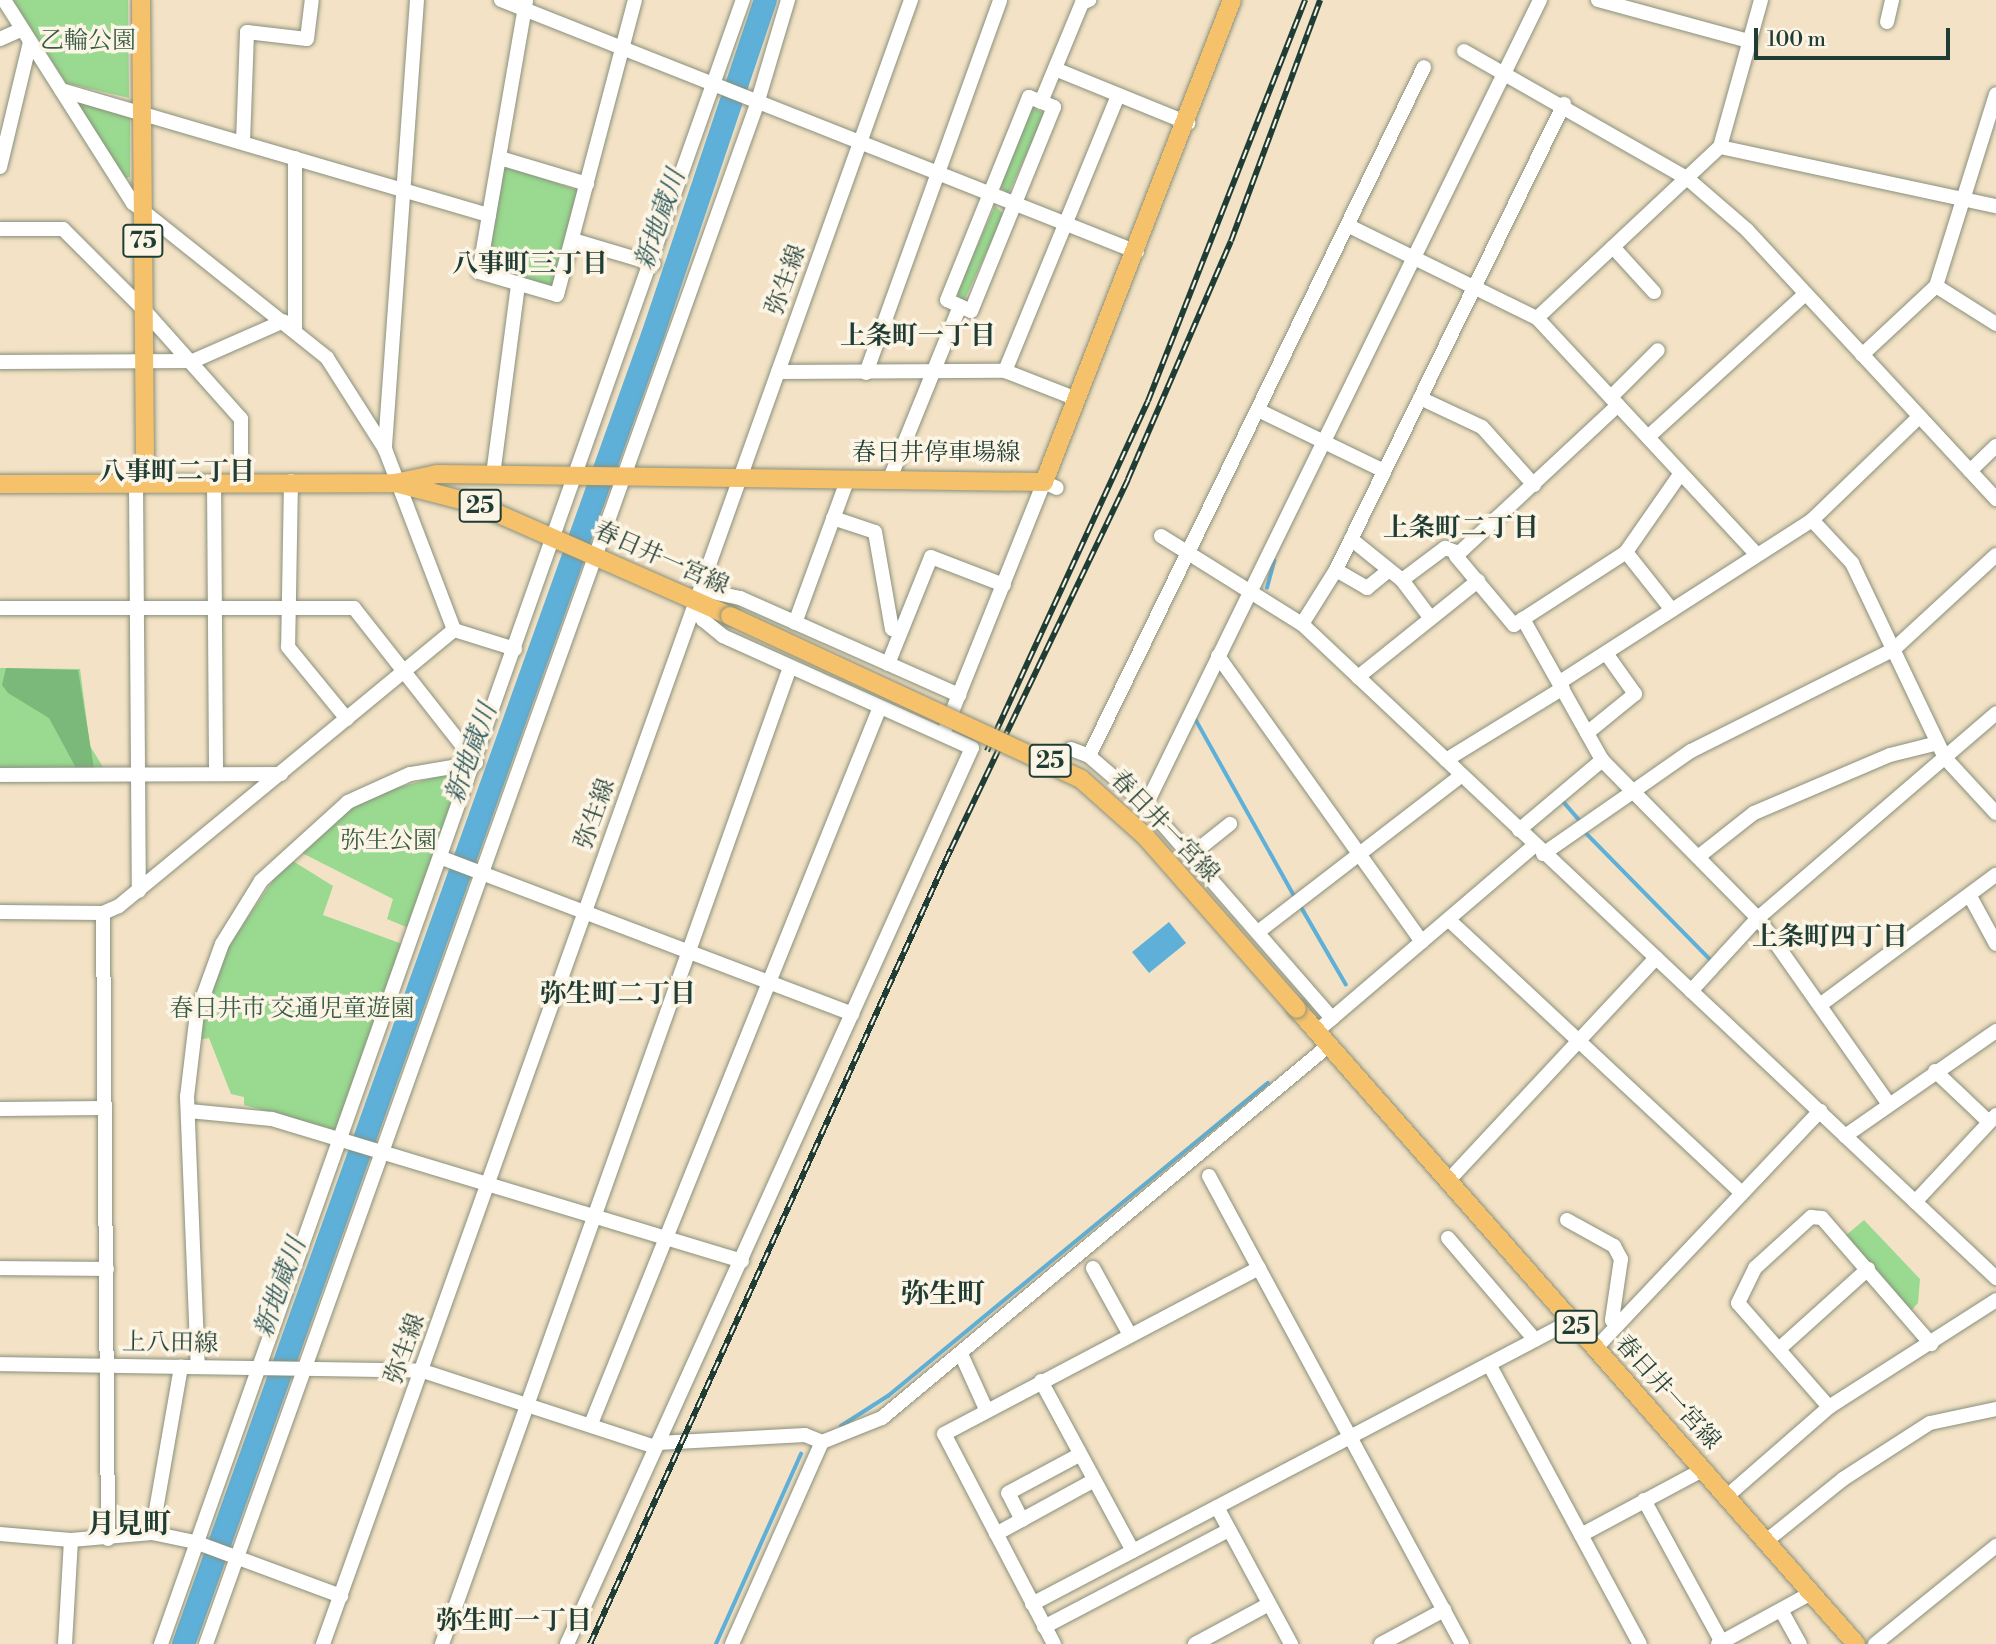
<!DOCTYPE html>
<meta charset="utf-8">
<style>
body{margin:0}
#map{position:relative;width:1996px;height:1644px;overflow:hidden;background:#f3e2c5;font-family:"Libre Bodoni","Noto Serif JP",serif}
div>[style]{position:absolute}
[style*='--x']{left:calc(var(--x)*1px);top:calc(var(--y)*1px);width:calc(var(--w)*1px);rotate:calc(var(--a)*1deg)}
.green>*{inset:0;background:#99d990}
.forest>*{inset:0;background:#7ab97a}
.water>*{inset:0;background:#5eb0d9}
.stream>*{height:3.5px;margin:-1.75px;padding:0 1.75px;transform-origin:1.75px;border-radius:1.75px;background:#5eb0d9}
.river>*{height:23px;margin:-11.5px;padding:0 11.5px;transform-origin:11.5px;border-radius:11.5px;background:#5eb0d9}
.roads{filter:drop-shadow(0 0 2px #89907c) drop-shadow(0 0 2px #89907c)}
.minor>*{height:14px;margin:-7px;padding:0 7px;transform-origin:7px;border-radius:7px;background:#fff}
.major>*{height:18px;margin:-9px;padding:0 9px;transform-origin:9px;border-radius:9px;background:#f6c16b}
.rail>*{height:6px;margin-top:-3px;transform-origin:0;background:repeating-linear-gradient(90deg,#fcf5e5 0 10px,#1f3d34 0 20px);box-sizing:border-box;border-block:2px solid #1f3d34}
.bridges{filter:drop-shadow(0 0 2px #89907c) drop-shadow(0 0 2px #89907c)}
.major-bridge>*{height:18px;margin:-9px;padding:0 9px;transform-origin:9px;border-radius:9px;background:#f6c16b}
span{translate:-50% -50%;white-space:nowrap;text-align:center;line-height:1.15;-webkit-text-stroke:7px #fcf5e5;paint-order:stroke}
.shield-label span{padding:2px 5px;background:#fcf5e5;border:2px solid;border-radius:5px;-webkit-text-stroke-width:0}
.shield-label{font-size:23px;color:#1f3d34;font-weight:700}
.park-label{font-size:24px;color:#375c46}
.street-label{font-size:24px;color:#1f3d34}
.water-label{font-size:26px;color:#2f5a5d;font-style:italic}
.neighbourhood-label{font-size:26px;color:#1f3d34;font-weight:700}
.quarter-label{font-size:28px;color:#1f3d34;font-weight:700}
.scale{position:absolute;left:1754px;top:28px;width:196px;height:32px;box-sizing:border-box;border:4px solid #1f3d34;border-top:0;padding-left:9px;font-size:21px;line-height:24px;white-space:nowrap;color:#1f3d34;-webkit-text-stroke:5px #fcf5e5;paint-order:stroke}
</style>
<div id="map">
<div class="green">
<i style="clip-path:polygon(13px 0,128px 0,129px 98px,66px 83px)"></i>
<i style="clip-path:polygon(81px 100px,130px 118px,130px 177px,123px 179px,77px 105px)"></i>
<i style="clip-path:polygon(1031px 107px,1045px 114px,1008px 194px,999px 185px)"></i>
<i style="clip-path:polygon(508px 166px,579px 191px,554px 283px,547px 287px,487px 264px,502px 170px)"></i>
<i style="clip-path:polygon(995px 206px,1004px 214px,964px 301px,956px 293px)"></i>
<i style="clip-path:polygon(0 668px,80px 669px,90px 746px,103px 767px,0 772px)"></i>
<i style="clip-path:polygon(462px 770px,466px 775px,411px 929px,387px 919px,393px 899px,302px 853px,339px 815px,378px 793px)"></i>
<i style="clip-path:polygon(288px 858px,333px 886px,323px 915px,405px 945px,335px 1130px,244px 1105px,244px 1097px,231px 1094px,209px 1038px,197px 1040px,224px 953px)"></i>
<i style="clip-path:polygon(1864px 1220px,1920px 1279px,1918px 1303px,1909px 1313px,1844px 1237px)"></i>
</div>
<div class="forest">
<i style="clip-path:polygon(6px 668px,78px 670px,94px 768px,76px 768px,49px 718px,8px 693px,2px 685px)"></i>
</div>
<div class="water">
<i style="clip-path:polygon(1169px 922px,1186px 943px,1149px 973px,1132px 952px)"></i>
</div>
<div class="stream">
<i style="--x:1267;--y:588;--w:28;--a:-75"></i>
<i style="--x:1195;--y:718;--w:205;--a:60.8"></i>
<i style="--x:1562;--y:800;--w:29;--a:49"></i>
<i style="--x:1585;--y:832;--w:180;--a:45.5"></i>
<i style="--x:1299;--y:903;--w:94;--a:59.9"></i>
<i style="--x:841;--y:1426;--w:56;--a:-32.6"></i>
<i style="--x:888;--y:1396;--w:492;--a:-39.5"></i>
<i style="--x:716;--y:1644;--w:208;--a:-65.9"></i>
</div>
<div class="river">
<i style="--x:183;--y:1644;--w:1390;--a:-70.29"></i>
<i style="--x:652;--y:335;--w:354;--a:-71.4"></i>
</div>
<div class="roads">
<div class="minor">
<i style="--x:4;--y:0;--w:241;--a:57.6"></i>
<i style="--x:133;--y:203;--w:248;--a:38.6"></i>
<i style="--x:327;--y:358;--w:108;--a:57.5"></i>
<i style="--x:417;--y:0;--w:450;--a:94.1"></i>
<i style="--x:385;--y:449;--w:194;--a:69.1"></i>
<i style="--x:501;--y:0;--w:684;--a:21.61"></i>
<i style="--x:1598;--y:0;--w:156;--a:15.2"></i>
<i style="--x:526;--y:1;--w:275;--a:99.8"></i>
<i style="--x:479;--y:272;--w:81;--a:16.4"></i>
<i style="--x:557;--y:295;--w:305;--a:-75.2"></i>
<i style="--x:1887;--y:22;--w:23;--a:-77"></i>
<i style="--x:0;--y:39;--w:24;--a:-24"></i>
<i style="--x:1464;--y:51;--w:257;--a:29.7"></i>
<i style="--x:1687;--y:178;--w:79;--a:40.9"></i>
<i style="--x:1747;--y:230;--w:367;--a:47.2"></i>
<i style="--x:1055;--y:69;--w:144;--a:22.1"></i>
<i style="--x:61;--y:90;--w:446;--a:16.3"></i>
<i style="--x:1041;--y:102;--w:107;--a:-67.5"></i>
<i style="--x:1082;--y:3;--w:8;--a:-23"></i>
<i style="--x:243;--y:142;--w:110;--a:-87.9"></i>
<i style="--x:247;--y:32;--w:60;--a:6.7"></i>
<i style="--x:307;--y:39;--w:39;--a:-83"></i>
<i style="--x:1720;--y:147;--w:282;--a:12.1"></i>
<i style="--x:295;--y:158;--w:172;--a:90"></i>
<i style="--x:500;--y:158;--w:91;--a:16.6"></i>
<i style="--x:0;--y:167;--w:129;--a:-76.5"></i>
<i style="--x:1349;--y:226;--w:209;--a:26.1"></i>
<i style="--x:1537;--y:318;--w:323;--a:47.1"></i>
<i style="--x:0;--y:229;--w:63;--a:0"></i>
<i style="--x:63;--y:229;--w:115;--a:45"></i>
<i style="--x:144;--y:310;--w:146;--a:48.3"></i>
<i style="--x:241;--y:419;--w:62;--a:90"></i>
<i style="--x:573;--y:240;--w:84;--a:16.5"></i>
<i style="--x:1613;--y:247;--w:61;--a:47.7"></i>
<i style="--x:1936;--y:286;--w:71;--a:32.3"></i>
<i style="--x:1537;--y:318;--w:250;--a:-43.1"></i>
<i style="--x:1720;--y:147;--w:153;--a:-74.4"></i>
<i style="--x:1862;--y:355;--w:101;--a:-43"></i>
<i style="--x:1936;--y:286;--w:201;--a:-72.6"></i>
<i style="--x:0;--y:362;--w:193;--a:-0.3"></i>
<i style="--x:193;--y:361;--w:99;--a:-23.7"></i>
<i style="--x:1005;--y:371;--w:298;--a:-67.7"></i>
<i style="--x:778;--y:372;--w:227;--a:-0.3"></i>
<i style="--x:1005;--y:371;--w:77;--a:21.3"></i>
<i style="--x:866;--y:373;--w:396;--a:-70.2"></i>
<i style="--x:1611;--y:397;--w:66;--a:-45"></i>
<i style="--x:1420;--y:398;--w:68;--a:25.1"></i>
<i style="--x:1482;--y:427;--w:78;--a:48.1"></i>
<i style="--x:1618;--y:405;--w:221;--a:137"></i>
<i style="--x:1456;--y:556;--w:90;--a:50"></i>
<i style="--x:1514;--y:625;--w:11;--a:-34"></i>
<i style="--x:1523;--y:619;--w:162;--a:60.7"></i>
<i style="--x:1602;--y:760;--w:222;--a:45.4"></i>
<i style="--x:1758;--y:918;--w:226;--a:54.9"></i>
<i style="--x:1258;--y:410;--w:140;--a:25.8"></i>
<i style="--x:1648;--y:437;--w:212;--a:-42.3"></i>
<i style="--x:1970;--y:471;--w:36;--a:-44"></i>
<i style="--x:493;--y:475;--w:193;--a:-82.5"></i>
<i style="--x:891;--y:476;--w:183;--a:-67.9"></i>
<i style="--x:960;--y:306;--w:14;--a:-155"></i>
<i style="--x:947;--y:300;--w:219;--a:-68"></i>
<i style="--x:1029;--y:97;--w:27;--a:22"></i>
<i style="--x:1054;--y:107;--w:220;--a:112.1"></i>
<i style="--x:971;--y:311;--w:12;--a:-156"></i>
<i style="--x:214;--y:481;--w:293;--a:89.6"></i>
<i style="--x:291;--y:481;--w:166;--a:91"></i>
<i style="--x:288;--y:647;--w:93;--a:50.7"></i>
<i style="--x:136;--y:483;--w:408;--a:89.6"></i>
<i style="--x:833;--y:518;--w:44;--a:18.4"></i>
<i style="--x:875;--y:532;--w:98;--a:80.1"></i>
<i style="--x:892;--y:629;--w:9;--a:21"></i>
<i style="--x:1812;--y:520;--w:59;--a:47.1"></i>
<i style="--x:1852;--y:563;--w:216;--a:64.5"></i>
<i style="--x:1945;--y:758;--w:75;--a:47.2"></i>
<i style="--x:1161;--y:536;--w:166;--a:32"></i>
<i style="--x:1302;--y:624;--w:954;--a:43.3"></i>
<i style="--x:1351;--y:539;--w:65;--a:38.8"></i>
<i style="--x:1402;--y:580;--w:45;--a:53.1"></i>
<i style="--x:1626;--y:552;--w:74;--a:51.6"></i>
<i style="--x:1336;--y:570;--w:36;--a:30"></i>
<i style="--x:1367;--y:588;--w:26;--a:-39"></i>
<i style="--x:1402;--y:580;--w:54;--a:-36.7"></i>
<i style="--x:1445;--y:548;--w:15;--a:20"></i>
<i style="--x:0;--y:608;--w:354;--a:0"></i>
<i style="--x:354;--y:608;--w:197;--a:51.8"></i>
<i style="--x:476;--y:763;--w:67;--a:170.5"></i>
<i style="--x:410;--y:774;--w:68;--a:155.7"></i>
<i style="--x:348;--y:802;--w:118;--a:137.8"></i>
<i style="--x:261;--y:881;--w:74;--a:121.8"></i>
<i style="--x:222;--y:944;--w:73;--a:109.9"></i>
<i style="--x:197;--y:1013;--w:85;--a:96.8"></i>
<i style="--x:187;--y:1097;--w:270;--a:87.7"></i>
<i style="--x:1523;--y:619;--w:123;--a:-33"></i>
<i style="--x:1626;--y:552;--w:96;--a:-55.2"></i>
<i style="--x:795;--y:623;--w:154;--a:-69.9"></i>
<i style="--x:1302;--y:624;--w:64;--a:-57.8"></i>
<i style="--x:1336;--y:570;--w:519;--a:-63.93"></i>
<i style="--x:1218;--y:656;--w:351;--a:54.5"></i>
<i style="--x:888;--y:664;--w:115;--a:-68.1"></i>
<i style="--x:931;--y:557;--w:78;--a:21"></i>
<i style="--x:1358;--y:677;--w:154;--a:-38.7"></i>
<i style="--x:1560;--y:682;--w:300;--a:-32.7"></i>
<i style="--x:1812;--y:520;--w:149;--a:-43.9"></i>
<i style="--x:946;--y:727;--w:264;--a:-68.2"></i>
<i style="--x:1044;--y:482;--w:14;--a:25"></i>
<i style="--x:1587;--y:733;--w:62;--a:-39.1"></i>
<i style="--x:1635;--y:694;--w:50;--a:-125.3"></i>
<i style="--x:1071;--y:749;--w:19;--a:21"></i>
<i style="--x:1089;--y:756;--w:75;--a:40.7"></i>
<i style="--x:1146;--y:805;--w:283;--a:48.9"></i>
<i style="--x:1089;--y:756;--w:766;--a:-64.07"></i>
<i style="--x:1446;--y:760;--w:137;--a:-31.6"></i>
<i style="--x:0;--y:775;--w:281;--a:-0.2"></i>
<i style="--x:1635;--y:790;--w:68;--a:-34.9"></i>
<i style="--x:1691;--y:751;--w:226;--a:-26.6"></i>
<i style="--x:1893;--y:650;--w:140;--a:-42.7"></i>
<i style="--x:1146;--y:805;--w:896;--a:-63.92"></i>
<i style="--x:1519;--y:830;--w:109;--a:-40.1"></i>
<i style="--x:1543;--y:854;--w:107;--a:-34.7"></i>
<i style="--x:1191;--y:855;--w:50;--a:-38.5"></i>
<i style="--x:1698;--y:857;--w:71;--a:-38.2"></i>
<i style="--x:1754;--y:813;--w:148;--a:-23.1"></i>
<i style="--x:1890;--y:755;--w:49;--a:-14"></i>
<i style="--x:442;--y:858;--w:439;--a:20.8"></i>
<i style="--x:1971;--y:898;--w:52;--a:61.5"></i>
<i style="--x:0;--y:912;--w:103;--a:0.6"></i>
<i style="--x:103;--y:913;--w:17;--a:-24"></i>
<i style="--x:119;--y:906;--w:434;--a:-39.5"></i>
<i style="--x:454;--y:630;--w:64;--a:17.3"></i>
<i style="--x:103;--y:913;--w:626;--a:89.54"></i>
<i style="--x:1449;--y:920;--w:400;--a:43"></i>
<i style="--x:1258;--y:932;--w:257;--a:-37.6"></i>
<i style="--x:1691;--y:991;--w:99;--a:-47.5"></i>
<i style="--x:1758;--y:918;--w:314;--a:-40.7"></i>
<i style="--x:1820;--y:1005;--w:219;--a:-36.5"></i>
<i style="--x:1316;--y:1032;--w:287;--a:-40.5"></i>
<i style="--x:1935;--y:1071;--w:74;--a:43.4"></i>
<i style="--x:0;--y:1109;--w:104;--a:-0.6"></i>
<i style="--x:189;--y:1111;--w:83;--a:5.5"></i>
<i style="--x:272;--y:1119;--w:491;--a:16.8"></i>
<i style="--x:1845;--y:1136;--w:184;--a:-34.8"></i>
<i style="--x:1209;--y:1176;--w:532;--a:61.6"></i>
<i style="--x:1448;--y:1181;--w:305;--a:-47"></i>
<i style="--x:1915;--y:1202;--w:119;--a:-47"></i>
<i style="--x:1567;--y:1220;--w:54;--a:29"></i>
<i style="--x:1614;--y:1246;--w:15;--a:62"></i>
<i style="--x:1621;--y:1259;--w:62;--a:98.4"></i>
<i style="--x:1612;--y:1320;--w:7;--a:45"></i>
<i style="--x:1448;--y:1238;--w:134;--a:49.5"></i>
<i style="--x:0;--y:1268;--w:107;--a:0.5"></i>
<i style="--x:1093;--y:1268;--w:77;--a:61.1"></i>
<i style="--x:1595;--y:1349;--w:328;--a:-46.6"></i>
<i style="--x:1779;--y:1349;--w:120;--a:-42"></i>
<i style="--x:961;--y:1354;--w:60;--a:65.6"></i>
<i style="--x:0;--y:1364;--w:423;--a:0.9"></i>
<i style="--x:423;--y:1371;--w:245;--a:18.1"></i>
<i style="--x:1489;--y:1364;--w:318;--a:61.7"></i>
<i style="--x:1041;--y:1381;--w:193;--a:61.6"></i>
<i style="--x:1829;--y:1407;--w:138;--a:-131.2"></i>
<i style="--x:1738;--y:1303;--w:39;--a:-64"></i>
<i style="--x:1755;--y:1268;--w:76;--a:-42.3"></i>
<i style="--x:1811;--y:1217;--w:11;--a:5"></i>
<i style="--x:1822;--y:1218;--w:167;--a:49.1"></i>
<i style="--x:591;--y:1424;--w:773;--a:-68.05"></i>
<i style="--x:658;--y:1443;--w:147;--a:-3.1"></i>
<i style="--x:805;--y:1435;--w:18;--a:22"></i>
<i style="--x:822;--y:1442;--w:65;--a:-21.8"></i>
<i style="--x:882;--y:1418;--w:581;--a:-39.83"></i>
<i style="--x:1726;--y:1497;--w:137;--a:-41.1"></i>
<i style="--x:1829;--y:1407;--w:198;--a:-32.6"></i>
<i style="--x:1644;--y:1500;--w:164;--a:61.3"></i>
<i style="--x:1217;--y:1507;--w:156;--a:61.6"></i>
<i style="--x:1022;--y:1520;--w:30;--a:-117"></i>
<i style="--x:1008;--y:1493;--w:81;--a:-28.2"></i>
<i style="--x:152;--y:1533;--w:169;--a:-80.1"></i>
<i style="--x:0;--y:1534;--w:71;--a:4.8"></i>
<i style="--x:71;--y:1540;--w:81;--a:-4.9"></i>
<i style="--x:152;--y:1533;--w:44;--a:11.8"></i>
<i style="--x:195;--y:1542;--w:156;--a:20.3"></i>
<i style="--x:996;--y:1534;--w:111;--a:-28.7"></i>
<i style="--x:1581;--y:1535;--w:137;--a:-28.2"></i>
<i style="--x:1765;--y:1542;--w:100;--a:-38.9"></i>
<i style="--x:1843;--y:1479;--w:103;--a:-32.8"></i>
<i style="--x:1930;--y:1423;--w:67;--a:-12"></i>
<i style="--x:1032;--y:1604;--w:609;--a:-27.7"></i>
<i style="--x:1781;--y:1610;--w:39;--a:61"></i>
<i style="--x:1044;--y:1627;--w:209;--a:-27.7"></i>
<i style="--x:65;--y:1644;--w:104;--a:-86.7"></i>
<i style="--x:161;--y:1644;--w:1744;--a:-70.51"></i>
<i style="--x:206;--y:1644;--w:1636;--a:-70.31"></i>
<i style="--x:757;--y:104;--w:109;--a:-73.4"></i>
<i style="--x:323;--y:1644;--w:1746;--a:-70.32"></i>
<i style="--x:442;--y:1644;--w:1037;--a:-70.39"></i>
<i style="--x:567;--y:1644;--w:983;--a:-65.68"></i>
<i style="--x:972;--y:748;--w:273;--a:-155.8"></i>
<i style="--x:723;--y:636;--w:26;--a:-141"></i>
<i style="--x:703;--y:620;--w:20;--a:-108"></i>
<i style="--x:697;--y:601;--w:17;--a:-31"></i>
<i style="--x:712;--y:592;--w:29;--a:12"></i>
<i style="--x:740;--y:598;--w:240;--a:23.9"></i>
<i style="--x:732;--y:1644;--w:221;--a:-66"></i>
<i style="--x:1054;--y:1644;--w:237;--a:-117.6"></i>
<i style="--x:944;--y:1434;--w:356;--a:-27.8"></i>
<i style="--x:1195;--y:1644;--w:84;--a:-28.4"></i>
<i style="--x:1381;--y:1644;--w:72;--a:-28.4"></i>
<i style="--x:1718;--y:1644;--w:106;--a:-28.7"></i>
<i style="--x:1875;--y:1644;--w:156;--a:-39"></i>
</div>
<div class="major">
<i style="--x:141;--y:0;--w:482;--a:89.5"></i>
<i style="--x:395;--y:483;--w:43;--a:-12.1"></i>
<i style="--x:437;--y:474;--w:607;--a:0.76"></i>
<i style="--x:1044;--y:482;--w:517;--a:-68.69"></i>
<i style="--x:0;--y:484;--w:395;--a:-0.1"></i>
<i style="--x:395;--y:483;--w:84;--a:14.5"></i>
<i style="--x:476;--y:504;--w:278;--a:23.8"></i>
<i style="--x:1297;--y:1009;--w:846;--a:48.64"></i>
</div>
</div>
<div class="rail">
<i style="--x:987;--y:751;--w:385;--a:-65.3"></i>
<i style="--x:1148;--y:401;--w:431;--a:-68.6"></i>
<i style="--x:590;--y:1644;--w:873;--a:-65.58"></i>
<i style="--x:951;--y:849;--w:410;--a:-64.4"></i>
<i style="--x:1128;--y:479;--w:259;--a:-66.6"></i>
<i style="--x:1231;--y:241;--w:257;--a:-69.7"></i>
</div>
<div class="bridges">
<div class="major-bridge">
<i style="--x:730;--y:616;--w:387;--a:24.9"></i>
<i style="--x:1081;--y:779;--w:86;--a:41.7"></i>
<i style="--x:1145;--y:836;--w:230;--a:48.7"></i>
</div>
</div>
<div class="shield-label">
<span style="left:143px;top:241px">75</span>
<span style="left:480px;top:506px">25</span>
<span style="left:1050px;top:761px">25</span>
<span style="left:1576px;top:1327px">25</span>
</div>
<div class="park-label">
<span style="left:88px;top:42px">乙輪公園</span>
<span style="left:389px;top:842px">弥生公園</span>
<span style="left:292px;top:1010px">春日井市 交通児童遊園</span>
</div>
<div class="street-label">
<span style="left:787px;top:280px;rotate:-70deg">弥生線</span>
<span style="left:936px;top:454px">春日井停車場線</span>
<span style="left:661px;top:559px;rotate:24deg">春日井一宮線</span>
<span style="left:596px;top:814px;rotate:-70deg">弥生線</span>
<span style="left:1164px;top:827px;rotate:46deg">春日井一宮線</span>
<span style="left:170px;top:1344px;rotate:1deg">上八田線</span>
<span style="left:406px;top:1349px;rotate:-70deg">弥生線</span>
<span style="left:1667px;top:1393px;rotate:48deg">春日井一宮線</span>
</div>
<div class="water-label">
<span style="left:661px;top:220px;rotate:-71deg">新地蔵川</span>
<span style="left:472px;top:754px;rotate:-70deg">新地蔵川</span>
<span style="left:281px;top:1288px;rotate:-70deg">新地蔵川</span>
</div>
<div class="neighbourhood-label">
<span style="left:530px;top:265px">八事町三丁目</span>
<span style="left:918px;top:337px">上条町一丁目</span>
<span style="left:177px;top:473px">八事町二丁目</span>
<span style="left:1461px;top:529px">上条町二丁目</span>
<span style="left:1830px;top:938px">上条町四丁目</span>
<span style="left:618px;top:995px">弥生町二丁目</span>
<span style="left:514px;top:1622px">弥生町一丁目</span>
</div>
<div class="quarter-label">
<span style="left:943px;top:1295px">弥生町</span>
<span style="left:129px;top:1525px">月見町</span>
</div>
<div class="scale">100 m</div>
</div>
